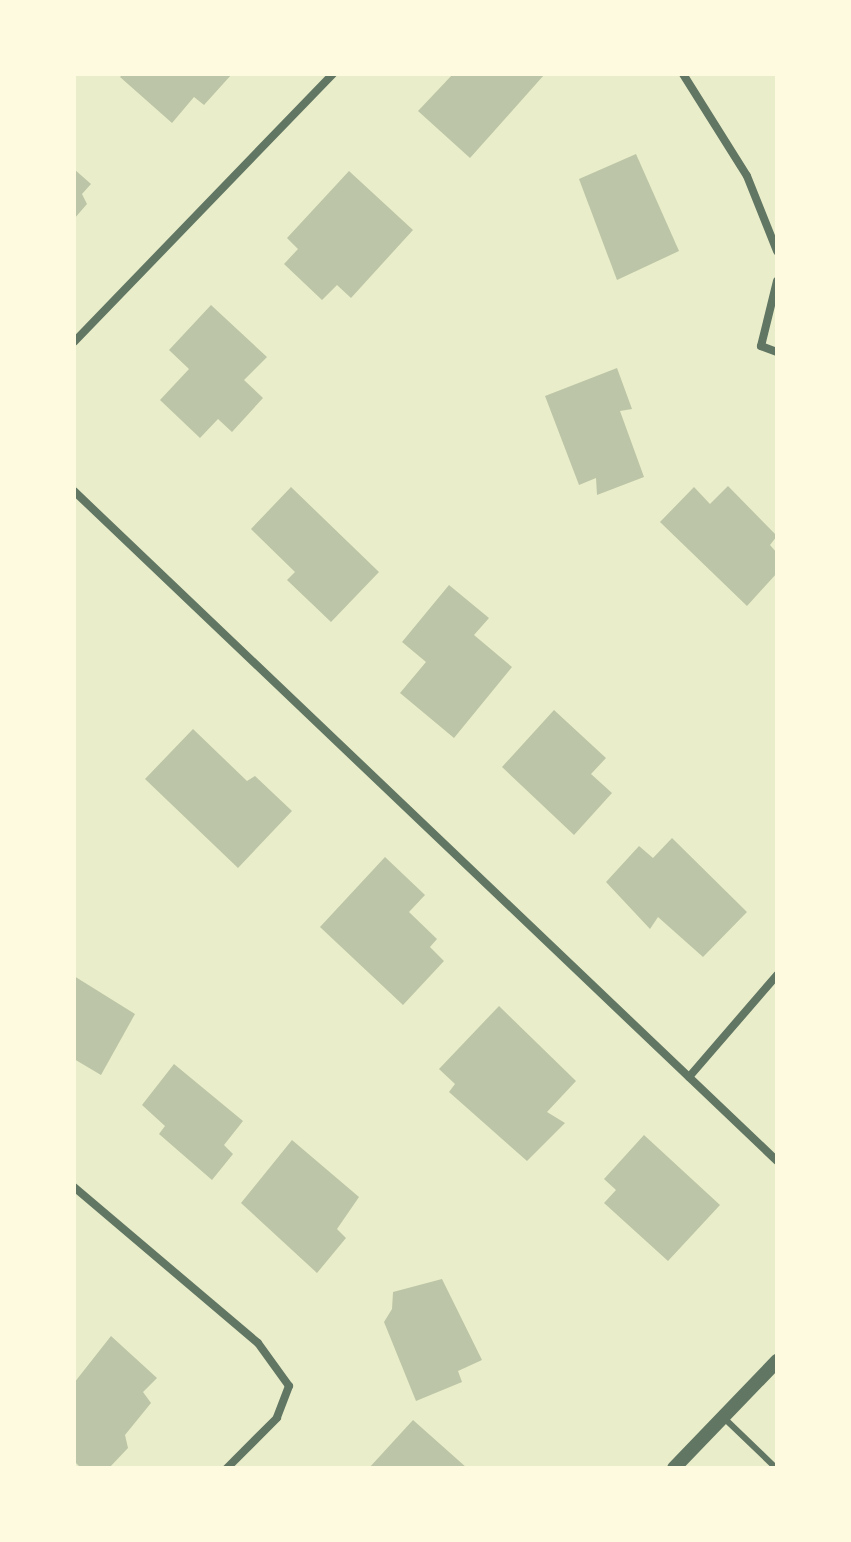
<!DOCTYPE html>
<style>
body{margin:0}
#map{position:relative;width:851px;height:1542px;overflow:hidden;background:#e9edc9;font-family:Barlow,sans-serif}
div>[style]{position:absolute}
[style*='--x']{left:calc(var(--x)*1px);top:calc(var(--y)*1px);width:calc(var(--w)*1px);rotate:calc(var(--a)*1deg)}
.building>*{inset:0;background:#bcc5a7}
.service>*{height:6px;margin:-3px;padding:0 3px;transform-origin:3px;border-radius:3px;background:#617663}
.minor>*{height:8px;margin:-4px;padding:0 4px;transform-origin:4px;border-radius:4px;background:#617663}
.tertiary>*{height:14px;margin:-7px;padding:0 7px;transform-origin:7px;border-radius:7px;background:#617663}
span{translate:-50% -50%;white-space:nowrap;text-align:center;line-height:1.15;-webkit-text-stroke:6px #fefae0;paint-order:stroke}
.frame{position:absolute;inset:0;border:76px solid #fefae0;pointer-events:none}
</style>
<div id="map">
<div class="building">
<i style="clip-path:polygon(123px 74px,232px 74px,204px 105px,194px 97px,172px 123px,120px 77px)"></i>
<i style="clip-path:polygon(453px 74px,542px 74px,544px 75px,470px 158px,418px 111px)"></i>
<i style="clip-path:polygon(636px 154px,679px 251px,617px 280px,579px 179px)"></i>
<i style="clip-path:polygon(74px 169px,91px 184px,82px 194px,87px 204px,74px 219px)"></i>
<i style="clip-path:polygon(349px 171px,413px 230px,351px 298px,337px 285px,322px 300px,284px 264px,298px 249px,287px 238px)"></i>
<i style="clip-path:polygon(211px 305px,267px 357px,244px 380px,263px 398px,232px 432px,218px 419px,200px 438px,160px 400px,189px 369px,169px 350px)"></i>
<i style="clip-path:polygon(617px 368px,632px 409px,620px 411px,644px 477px,597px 495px,596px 478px,579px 485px,545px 396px)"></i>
<i style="clip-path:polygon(728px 486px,777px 536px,770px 545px,777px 553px,777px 573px,747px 606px,660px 522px,694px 487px,710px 504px)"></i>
<i style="clip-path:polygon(291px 487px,379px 572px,331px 622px,287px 580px,295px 572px,251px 529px)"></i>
<i style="clip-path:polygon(449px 585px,489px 618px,474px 635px,512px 667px,454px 738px,400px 693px,426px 662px,402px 642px)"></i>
<i style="clip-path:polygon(554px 710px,606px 758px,591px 774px,612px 793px,574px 835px,502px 767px)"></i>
<i style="clip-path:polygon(193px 729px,247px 781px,255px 776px,292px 811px,238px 868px,145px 779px)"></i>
<i style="clip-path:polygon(672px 838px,747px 912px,703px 957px,658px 917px,650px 929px,606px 882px,639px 846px,653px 858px)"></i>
<i style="clip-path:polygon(385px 857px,425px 895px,409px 912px,437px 939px,430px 947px,444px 961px,403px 1005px,320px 927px)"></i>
<i style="clip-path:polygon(74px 976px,135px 1014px,101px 1075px,74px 1059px)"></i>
<i style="clip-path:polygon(499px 1006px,576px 1081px,547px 1112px,565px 1123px,527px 1161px,449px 1092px,455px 1084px,439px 1069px)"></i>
<i style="clip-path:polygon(174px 1064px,243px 1121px,224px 1145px,233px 1154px,212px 1180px,159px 1134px,165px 1126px,142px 1105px)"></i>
<i style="clip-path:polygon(644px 1135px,720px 1205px,668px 1261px,604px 1203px,616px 1190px,604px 1179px)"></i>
<i style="clip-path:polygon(292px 1140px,359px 1197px,337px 1229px,346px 1238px,317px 1273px,241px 1203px)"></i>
<i style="clip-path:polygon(442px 1279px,482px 1360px,458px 1371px,462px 1382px,416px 1401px,384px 1322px,392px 1309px,393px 1292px)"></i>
<i style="clip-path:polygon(111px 1336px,157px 1378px,143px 1392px,151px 1403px,125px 1435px,128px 1448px,109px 1468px,81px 1468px,74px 1461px,74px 1383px)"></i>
<i style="clip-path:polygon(413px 1420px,467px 1468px,369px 1468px)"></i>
</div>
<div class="service">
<i style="--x:723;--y:1417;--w:74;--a:43.9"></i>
</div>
<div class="minor">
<i style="--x:683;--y:74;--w:120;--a:57.9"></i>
<i style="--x:747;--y:176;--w:81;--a:68.2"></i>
<i style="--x:777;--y:281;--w:67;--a:103.8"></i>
<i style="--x:761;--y:346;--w:17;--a:21"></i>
<i style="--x:74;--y:342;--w:373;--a:-46"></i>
<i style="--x:74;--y:491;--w:971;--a:43.62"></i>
<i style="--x:689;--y:1077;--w:135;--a:-49.2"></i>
<i style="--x:74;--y:1187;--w:241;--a:40.3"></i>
<i style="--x:258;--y:1343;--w:53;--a:54.2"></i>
<i style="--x:289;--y:1386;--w:34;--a:111"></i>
<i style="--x:277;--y:1418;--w:71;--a:135"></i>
</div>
<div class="tertiary">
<i style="--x:674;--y:1468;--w:149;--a:-46.1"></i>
</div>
<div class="frame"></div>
</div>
